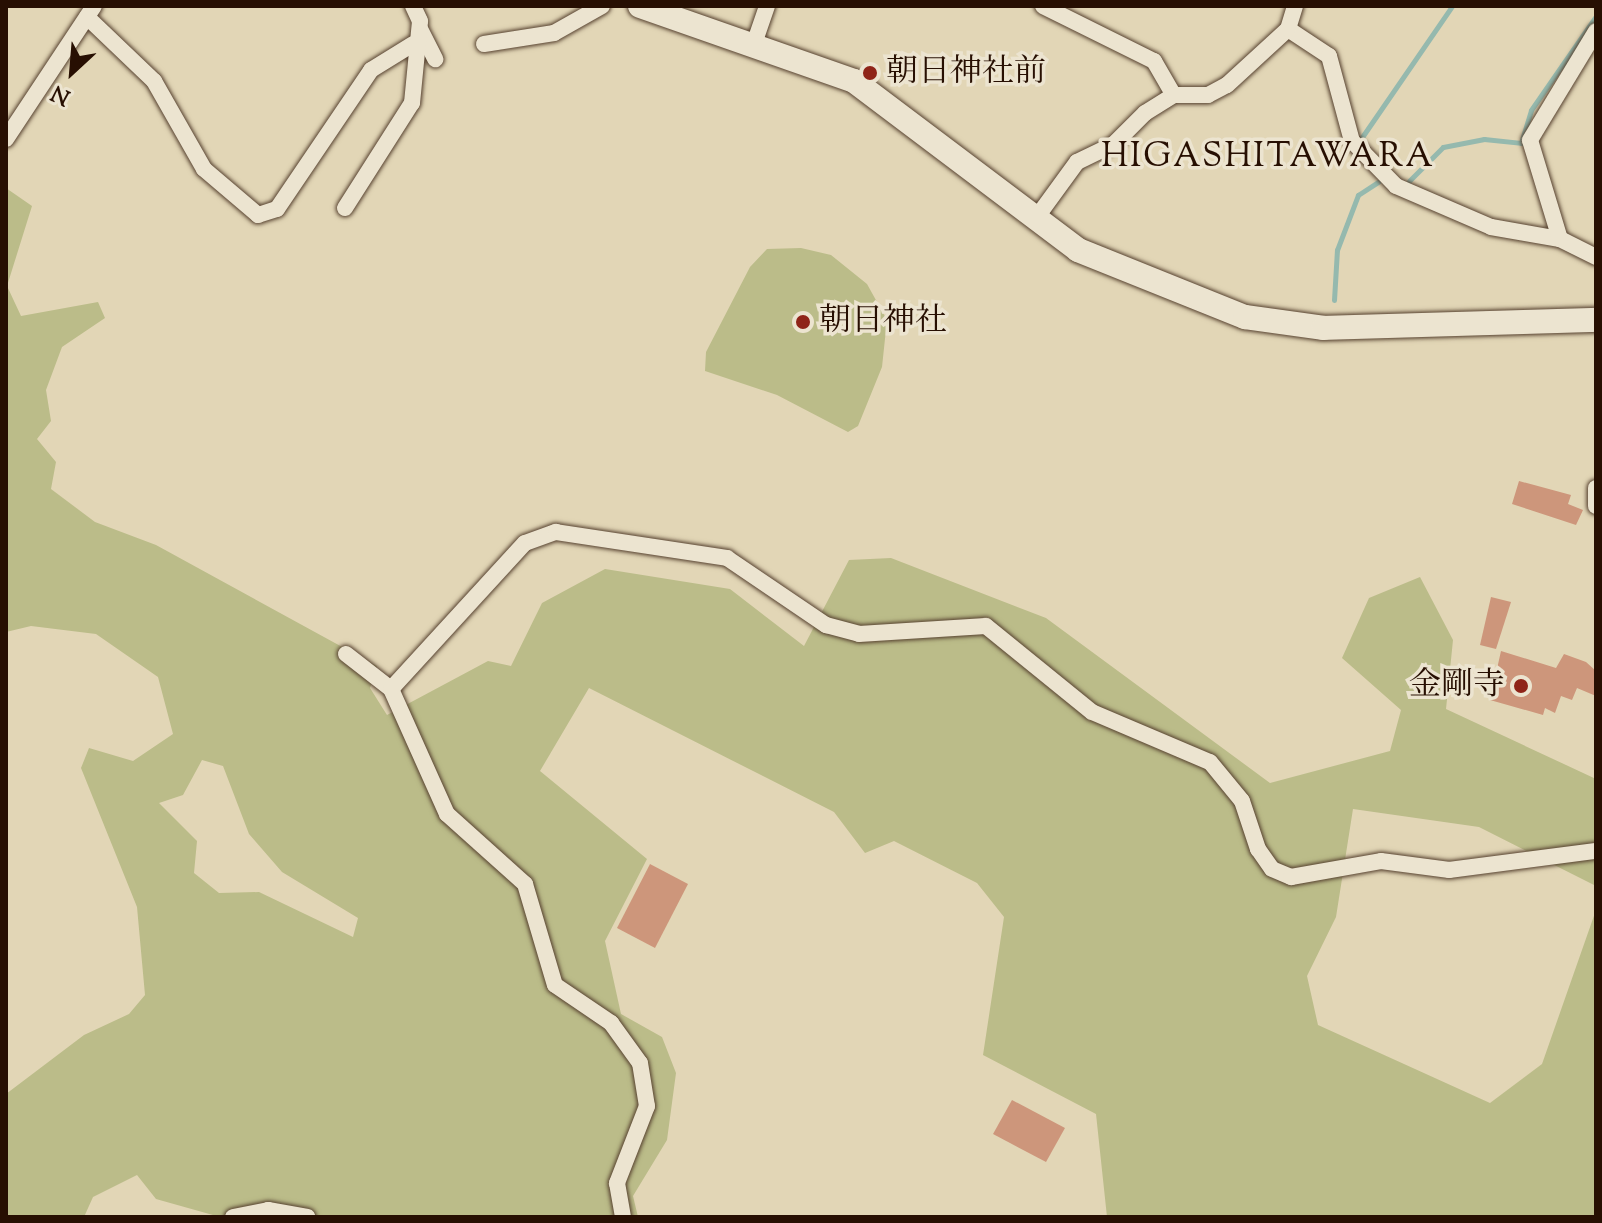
<!DOCTYPE html>
<meta charset="utf-8">
<style>
body{margin:0}
#map{position:relative;width:1602px;height:1223px;overflow:hidden;background:#e2d6b6;font-family:"Sorts Mill Goudy","Noto Serif JP",serif}
div>[style]{position:absolute}
[style*='--x']{left:calc(var(--x)*1px);top:calc(var(--y)*1px);width:calc(var(--w)*1px);rotate:calc(var(--a)*1deg)}
.green>*{inset:0;background:#bbbc89}
.stream>*{height:5px;margin:-2.5px;padding:0 2.5px;transform-origin:2.5px;border-radius:2.5px;background:#95b9ae}
.building>*{inset:0;background:#cd967b}
.roads{filter:drop-shadow(0 0 2px #56412f) drop-shadow(0 0 2px #56412f)}
.street>*{height:16px;margin:-8px;padding:0 8px;transform-origin:8px;border-radius:8px;background:#ece4d0}
.secondary>*{height:24px;margin:-12px;padding:0 12px;transform-origin:12px;border-radius:12px;background:#ece4d0}
.dots>*{width:22px;height:22px;translate:-50% -50%;box-sizing:border-box;border:4px solid #ece4d0;border-radius:50%}
span{translate:-50% -50%;white-space:nowrap;text-align:center;line-height:1.15;-webkit-text-stroke:7px #ece4d0;paint-order:stroke}
.poi-label{font-size:32px;color:#270f02}
.left{translate:0 -50%;text-align:left}
.right{translate:-100% -50%;text-align:right}
.neighbourhood-label{font-size:34px;color:#270f02;letter-spacing:2px}
.frame{position:absolute;inset:0;border:8px solid #270f02;pointer-events:none}
.north{position:absolute;left:32px;top:32px;width:80px;height:80px;-webkit-text-stroke:6px #ece4d0;paint-order:stroke;rotate:206deg;font-size:22px;font-weight:700;line-height:32px;text-align:center;color:#270f02}
.north::after{content:'';display:block;margin:auto;width:28px;height:36px;background:#270f02;clip-path:polygon(50% 0,100% 100%,50% 72%,0 100%)}
</style>
<div id="map">
<div class="green">
<i style="clip-path:polygon(evenodd,6px 188px,32px 206px,7px 286px,21px 316px,98px 302px,105px 318px,62px 347px,46px 390px,51px 421px,37px 439px,56px 462px,51px 489px,95px 522px,156px 545px,377px 666px,370px 688px,387px 715px,488px 661px,511px 666px,542px 603px,605px 569px,730px 589px,804px 646px,849px 560px,891px 558px,1046px 618px,1270px 783px,1390px 751px,1401px 710px,1342px 658px,1369px 598px,1420px 577px,1453px 640px,1446px 709px,1596px 779px,1596px 886px,1479px 827px,1353px 809px,1336px 917px,1307px 976px,1318px 1025px,1490px 1103px,1542px 1064px,1596px 910px,1596px 1217px,1107px 1217px,1096px 1114px,983px 1055px,1004px 917px,977px 883px,894px 841px,865px 853px,834px 812px,589px 688px,540px 771px,647px 859px,605px 941px,621px 1014px,662px 1037px,676px 1073px,667px 1140px,633px 1196px,638px 1217px,220px 1217px,156px 1199px,137px 1175px,93px 1197px,84px 1217px,6px 1217px,6px 1094px,84px 1035px,129px 1014px,145px 995px,137px 907px,81px 768px,89px 748px,133px 761px,173px 734px,158px 677px,96px 634px,31px 626px,6px 632px,6px 188px,202px 760px,223px 766px,249px 834px,282px 872px,358px 918px,353px 937px,259px 892px,219px 893px,194px 873px,197px 841px,159px 803px,183px 795px,202px 760px)"></i>
<i style="clip-path:polygon(801px 248px,831px 255px,867px 284px,887px 320px,882px 367px,858px 426px,848px 432px,777px 395px,705px 371px,706px 352px,750px 267px,767px 249px)"></i>
</div>
<div class="stream">
<i style="--x:1360;--y:140;--w:163;--a:-55.5"></i>
<i style="--x:1409;--y:181;--w:48;--a:-45"></i>
<i style="--x:1443;--y:147;--w:42;--a:-11"></i>
<i style="--x:1484;--y:139;--w:37;--a:6"></i>
<i style="--x:1521;--y:143;--w:34;--a:-73"></i>
<i style="--x:1531;--y:110;--w:114;--a:-55.3"></i>
<i style="--x:1334;--y:300;--w:50;--a:-86.6"></i>
<i style="--x:1337;--y:250;--w:59;--a:-69.1"></i>
<i style="--x:1358;--y:195;--w:24;--a:-33"></i>
</div>
<div class="building">
<i style="clip-path:polygon(1519px 481px,1571px 495px,1568px 504px,1583px 510px,1576px 525px,1512px 504px)"></i>
<i style="clip-path:polygon(1491px 597px,1511px 602px,1496px 649px,1480px 645px)"></i>
<i style="clip-path:polygon(1501px 651px,1556px 668px,1564px 654px,1586px 662px,1596px 671px,1596px 696px,1577px 688px,1572px 700px,1561px 696px,1555px 713px,1545px 708px,1543px 715px,1490px 700px)"></i>
<i style="clip-path:polygon(650px 864px,688px 884px,655px 948px,617px 928px)"></i>
<i style="clip-path:polygon(1012px 1100px,1065px 1128px,1046px 1162px,993px 1134px)"></i>
</div>
<div class="roads">
<div class="street">
<i style="--x:1043;--y:6;--w:124;--a:26.4"></i>
<i style="--x:1154;--y:61;--w:39;--a:60"></i>
<i style="--x:87;--y:17;--w:93;--a:43.7"></i>
<i style="--x:154;--y:81;--w:101;--a:60.4"></i>
<i style="--x:204;--y:169;--w:71;--a:40.4"></i>
<i style="--x:258;--y:215;--w:20;--a:-18"></i>
<i style="--x:277;--y:209;--w:168;--a:-55.9"></i>
<i style="--x:371;--y:70;--w:49;--a:-31.8"></i>
<i style="--x:420;--y:29;--w:34;--a:63"></i>
<i style="--x:1288;--y:29;--w:49;--a:33.4"></i>
<i style="--x:1329;--y:56;--w:88;--a:74.9"></i>
<i style="--x:1352;--y:141;--w:63;--a:45.6"></i>
<i style="--x:1396;--y:186;--w:103;--a:23.3"></i>
<i style="--x:1491;--y:227;--w:70;--a:9.9"></i>
<i style="--x:1560;--y:239;--w:40;--a:26.6"></i>
<i style="--x:755;--y:41;--w:37;--a:-71"></i>
<i style="--x:484;--y:44;--w:71;--a:-8.9"></i>
<i style="--x:554;--y:33;--w:55;--a:-29.4"></i>
<i style="--x:6;--y:139;--w:159;--a:-56.5"></i>
<i style="--x:345;--y:208;--w:125;--a:-57.5"></i>
<i style="--x:412;--y:103;--w:82;--a:-84.4"></i>
<i style="--x:420;--y:21;--w:17;--a:-115"></i>
<i style="--x:1034;--y:221;--w:73;--a:-53.9"></i>
<i style="--x:1077;--y:162;--w:41;--a:-25.9"></i>
<i style="--x:1114;--y:144;--w:44;--a:-45"></i>
<i style="--x:1145;--y:113;--w:34;--a:-32"></i>
<i style="--x:1174;--y:95;--w:34;--a:0"></i>
<i style="--x:1208;--y:95;--w:21;--a:-28"></i>
<i style="--x:1227;--y:85;--w:83;--a:-42.6"></i>
<i style="--x:1288;--y:29;--w:24;--a:-73"></i>
<i style="--x:1560;--y:239;--w:103;--a:-106.9"></i>
<i style="--x:1530;--y:140;--w:127;--a:-58.8"></i>
<i style="--x:1596;--y:488;--w:18;--a:90"></i>
<i style="--x:346;--y:654;--w:57;--a:37.9"></i>
<i style="--x:391;--y:689;--w:137;--a:65.9"></i>
<i style="--x:447;--y:814;--w:105;--a:41.9"></i>
<i style="--x:525;--y:884;--w:105;--a:73.5"></i>
<i style="--x:555;--y:985;--w:68;--a:34.2"></i>
<i style="--x:611;--y:1023;--w:49;--a:54.1"></i>
<i style="--x:640;--y:1063;--w:44;--a:80.8"></i>
<i style="--x:647;--y:1106;--w:83;--a:111.3"></i>
<i style="--x:617;--y:1183;--w:35;--a:80"></i>
<i style="--x:391;--y:689;--w:198;--a:-47.5"></i>
<i style="--x:525;--y:543;--w:33;--a:-20"></i>
<i style="--x:556;--y:532;--w:173;--a:8.6"></i>
<i style="--x:727;--y:558;--w:120;--a:34.1"></i>
<i style="--x:826;--y:625;--w:34;--a:15"></i>
<i style="--x:859;--y:634;--w:127;--a:-3.6"></i>
<i style="--x:986;--y:626;--w:136;--a:39.1"></i>
<i style="--x:1092;--y:712;--w:128;--a:23"></i>
<i style="--x:1210;--y:762;--w:50;--a:50.6"></i>
<i style="--x:1242;--y:801;--w:51;--a:71.6"></i>
<i style="--x:1258;--y:849;--w:24;--a:55"></i>
<i style="--x:1272;--y:869;--w:21;--a:23"></i>
<i style="--x:1291;--y:877;--w:91;--a:-10.1"></i>
<i style="--x:1381;--y:861;--w:69;--a:7.5"></i>
<i style="--x:1449;--y:870;--w:148;--a:-7.4"></i>
<i style="--x:233;--y:1217;--w:36;--a:-11"></i>
<i style="--x:268;--y:1210;--w:40;--a:10"></i>
</div>
<div class="secondary">
<i style="--x:640;--y:6;--w:227;--a:19.3"></i>
<i style="--x:854;--y:81;--w:281;--a:37"></i>
<i style="--x:1078;--y:250;--w:180;--a:21.9"></i>
<i style="--x:1245;--y:317;--w:80;--a:7.9"></i>
<i style="--x:1324;--y:328;--w:272;--a:-1.7"></i>
</div>
</div>
<div class="dots">
<i style="left:870px;top:73px;background:#8f2418"></i>
<i style="left:803px;top:322px;background:#8f2418"></i>
<i style="left:1521px;top:686px;background:#8f2418"></i>
</div>
<div class="poi-label">
<span class="left" style="left:886px;top:73px">朝日神社前</span>
<span class="left" style="left:819px;top:322px">朝日神社</span>
<span class="right" style="left:1505px;top:686px">金剛寺</span>
</div>
<div class="neighbourhood-label">
<span style="left:1268px;top:158px">HIGASHITAWARA</span>
</div>
<div class="frame"></div>
<div class="north">N</div>
</div>
